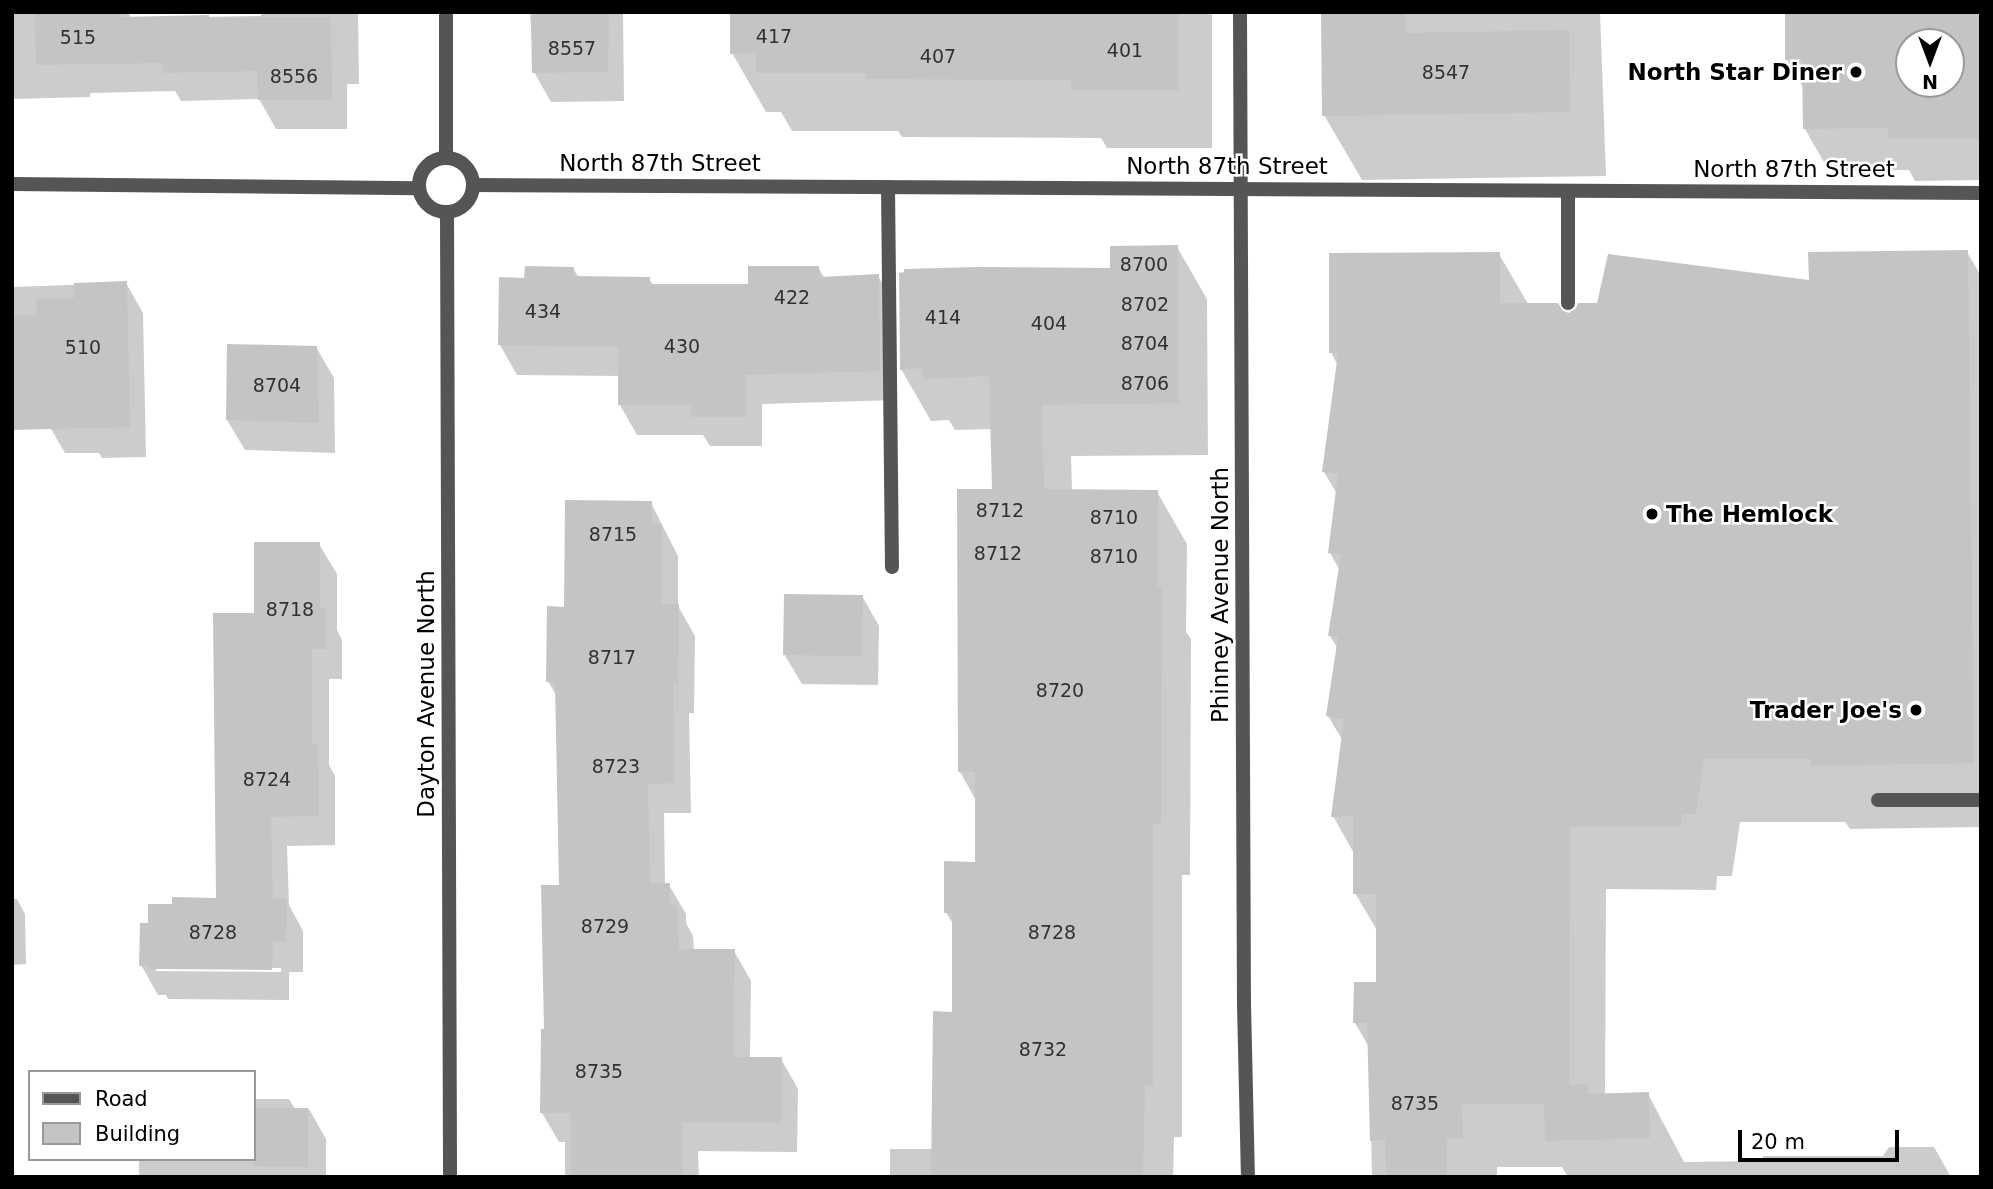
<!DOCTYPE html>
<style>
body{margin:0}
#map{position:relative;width:1993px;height:1189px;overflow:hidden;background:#fff;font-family:"DejaVu Sans",sans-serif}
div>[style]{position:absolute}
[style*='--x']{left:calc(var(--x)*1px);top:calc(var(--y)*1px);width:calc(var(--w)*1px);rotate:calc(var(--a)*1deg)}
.shadow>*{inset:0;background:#0003}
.building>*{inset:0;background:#c4c4c4}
.lane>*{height:14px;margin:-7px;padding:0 7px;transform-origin:7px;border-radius:7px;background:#555}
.street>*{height:14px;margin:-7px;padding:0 7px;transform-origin:7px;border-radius:7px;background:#555}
.street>.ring{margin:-7px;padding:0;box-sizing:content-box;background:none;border:14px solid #555;border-radius:50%}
.dots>*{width:19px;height:19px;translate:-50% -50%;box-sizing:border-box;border:4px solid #fff;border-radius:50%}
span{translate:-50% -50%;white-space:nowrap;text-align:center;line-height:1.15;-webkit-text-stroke:5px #fff;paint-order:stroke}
.number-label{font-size:19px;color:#313131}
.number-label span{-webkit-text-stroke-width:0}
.poi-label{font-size:23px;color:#000;font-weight:700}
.right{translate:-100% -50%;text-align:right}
.left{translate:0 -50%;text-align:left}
.street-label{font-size:23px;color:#000}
.frame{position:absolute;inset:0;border:14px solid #000;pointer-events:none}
.legend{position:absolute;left:28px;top:1070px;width:228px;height:91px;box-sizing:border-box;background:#fff;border:2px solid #999;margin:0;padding:9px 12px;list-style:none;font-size:21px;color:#000}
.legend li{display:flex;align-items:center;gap:14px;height:35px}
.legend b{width:35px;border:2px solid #999}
.north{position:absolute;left:1895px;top:28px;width:70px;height:70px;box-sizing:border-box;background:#fff;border:2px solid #999;border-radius:50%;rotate:180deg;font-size:19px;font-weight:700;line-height:28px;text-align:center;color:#000}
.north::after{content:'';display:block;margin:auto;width:24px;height:32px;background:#000;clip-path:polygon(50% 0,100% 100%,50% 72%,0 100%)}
.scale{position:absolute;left:1738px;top:1130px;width:161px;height:32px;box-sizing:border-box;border:4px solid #000;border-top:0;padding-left:9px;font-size:21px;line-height:24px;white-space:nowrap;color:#000;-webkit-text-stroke:5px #fff;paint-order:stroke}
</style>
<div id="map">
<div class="shadow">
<i style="clip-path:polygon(12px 12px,128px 12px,131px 18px,261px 16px,261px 12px,358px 12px,359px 84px,347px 84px,347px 129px,276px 129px,259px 99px,181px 101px,175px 91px,90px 93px,90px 97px,12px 99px)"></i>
<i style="clip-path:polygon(530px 12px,623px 12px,624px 101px,551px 102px,534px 72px)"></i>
<i style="clip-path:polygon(732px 12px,1212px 12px,1212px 148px,1107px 148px,1101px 138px,902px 137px,898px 131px,792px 131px,781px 112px,766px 112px,732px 53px)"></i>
<i style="clip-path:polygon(1323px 12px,1600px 12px,1606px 176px,1362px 180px,1324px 115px)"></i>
<i style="clip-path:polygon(evenodd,1786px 12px,1981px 12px,1981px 180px,1915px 181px,1909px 170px,1829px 171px,1805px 129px,1804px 89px,1787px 59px,1786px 12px,1909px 42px,1951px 42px,1951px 84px,1909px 84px,1909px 42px)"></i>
<i style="clip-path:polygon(1177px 247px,1207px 299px,1208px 455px,1071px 456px,1072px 491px,1157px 492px,1187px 544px,1186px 632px,1191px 639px,1190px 875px,1182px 875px,1182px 1137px,1174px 1137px,1173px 1177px,890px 1177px,890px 1149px,933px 1149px,954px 1013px,954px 926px,946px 912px,977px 863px,977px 802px,960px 772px,959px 491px,994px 491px,992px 429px,955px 430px,949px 420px,931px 421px,901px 369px,1112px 270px)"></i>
<i style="clip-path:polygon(1967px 252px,1981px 276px,1981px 827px,1850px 829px,1845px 822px,1740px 822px,1732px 876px,1717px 876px,1716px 890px,1606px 889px,1605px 1095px,1648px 1094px,1684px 1162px,1763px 1161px,1763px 1156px,1883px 1156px,1889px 1147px,1934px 1147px,1951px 1177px,1568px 1177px,1562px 1167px,1497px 1167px,1497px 1177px,1372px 1177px,1369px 1047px,1355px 1023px,1378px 984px,1378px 932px,1355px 893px,1355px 855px,1333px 816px,1343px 741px,1328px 716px,1338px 649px,1330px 636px,1340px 571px,1330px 553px,1337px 494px,1324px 472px,1338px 366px,1331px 352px,1499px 254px,1528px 304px,1569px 314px,1599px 304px,1810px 282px)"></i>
<i style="clip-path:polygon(818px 267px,825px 279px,878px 276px,896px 306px,897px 400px,762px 404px,762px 446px,710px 446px,703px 435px,637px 435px,620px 405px,620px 376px,517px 375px,500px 345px,526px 280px,573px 268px,579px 278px,649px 279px,653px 285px,750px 285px)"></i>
<i style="clip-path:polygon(126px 283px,143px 313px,146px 457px,102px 458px,99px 453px,65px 453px,47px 422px,12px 411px,12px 287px)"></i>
<i style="clip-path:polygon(316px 347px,334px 378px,335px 453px,245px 450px,227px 420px)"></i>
<i style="clip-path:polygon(651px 503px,678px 556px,678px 606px,695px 636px,694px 713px,689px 713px,691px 813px,664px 813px,665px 885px,669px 885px,686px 914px,686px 923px,693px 936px,694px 951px,734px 951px,751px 981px,750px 1059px,781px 1059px,798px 1089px,797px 1152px,698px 1151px,699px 1177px,565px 1177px,565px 1142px,559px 1142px,542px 1113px,546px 1031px,561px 886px,557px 697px,548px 681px,566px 608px)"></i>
<i style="clip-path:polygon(evenodd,319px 544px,337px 574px,337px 630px,342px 640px,342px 679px,329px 679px,329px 765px,335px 776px,335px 845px,287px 846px,289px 905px,303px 931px,303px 972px,289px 972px,289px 1000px,168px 999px,166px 995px,158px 995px,141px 965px,150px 925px,173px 905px,218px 900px,255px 614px,319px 544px,156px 968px,281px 968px,281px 972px,156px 971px,156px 968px)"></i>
<i style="clip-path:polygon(862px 596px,879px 626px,878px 685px,802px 684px,784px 654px)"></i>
<i style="clip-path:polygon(12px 899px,17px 899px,25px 914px,26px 964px,12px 965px)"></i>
<i style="clip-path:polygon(254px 1099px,289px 1099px,295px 1109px,309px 1109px,326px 1139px,326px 1177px,139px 1177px,139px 1159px,254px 1159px)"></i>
</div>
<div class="building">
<i style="clip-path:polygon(35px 12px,121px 12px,121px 17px,209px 15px,209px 18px,331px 17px,332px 100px,258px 100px,257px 71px,163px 73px,163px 63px,36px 65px)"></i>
<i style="clip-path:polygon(534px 12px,609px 12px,608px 72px,532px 73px,531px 16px)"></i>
<i style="clip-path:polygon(730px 12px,1179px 12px,1179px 90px,1071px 90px,1071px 80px,866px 79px,866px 73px,756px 73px,756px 53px,730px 54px)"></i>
<i style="clip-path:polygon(1321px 12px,1405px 12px,1406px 33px,1569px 30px,1570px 112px,1322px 116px)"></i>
<i style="clip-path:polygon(evenodd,1785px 12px,1979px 12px,1981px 138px,1888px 139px,1888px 128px,1803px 129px,1802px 59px,1785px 60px,1785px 12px,1909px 42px,1951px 42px,1951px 84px,1909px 84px,1909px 42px)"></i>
<i style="clip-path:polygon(1178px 245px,1179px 403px,1042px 405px,1044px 489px,1158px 490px,1157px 586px,1162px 586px,1161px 824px,1153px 824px,1153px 1086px,1145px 1086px,1143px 1177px,931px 1177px,933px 1011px,952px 1012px,952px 913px,944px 913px,944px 861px,975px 862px,975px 772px,958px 772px,957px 489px,992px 489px,989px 376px,923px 379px,923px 368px,900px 370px,899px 273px,904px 272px,904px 269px,977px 267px,1110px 268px,1110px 246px)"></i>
<i style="clip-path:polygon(1968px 250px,1974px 763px,1811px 766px,1811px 759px,1704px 759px,1696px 814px,1682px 814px,1680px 827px,1570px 827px,1569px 1085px,1588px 1084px,1588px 1094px,1649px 1092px,1650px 1138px,1545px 1141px,1544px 1104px,1462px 1104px,1463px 1138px,1447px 1139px,1447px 1177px,1386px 1177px,1385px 1140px,1370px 1141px,1367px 1023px,1353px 1023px,1354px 982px,1376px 982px,1376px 894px,1353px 894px,1353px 816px,1331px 817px,1344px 719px,1326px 716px,1338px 637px,1328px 636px,1341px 554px,1328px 553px,1338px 474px,1322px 472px,1338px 353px,1329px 353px,1329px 253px,1500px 252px,1500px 303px,1558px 303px,1563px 311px,1569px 313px,1576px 308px,1578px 303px,1597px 303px,1608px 254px,1809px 280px,1808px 252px)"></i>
<i style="clip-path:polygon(525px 266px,574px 267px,574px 276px,650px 277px,650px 284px,748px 284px,748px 266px,819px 266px,820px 277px,879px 274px,880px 371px,746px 375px,746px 417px,691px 417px,691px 405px,618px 405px,618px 347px,498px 345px,499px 277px,524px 278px)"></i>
<i style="clip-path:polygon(127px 281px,130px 427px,12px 430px,12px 315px,37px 315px,36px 299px,74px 298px,74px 283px)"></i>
<i style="clip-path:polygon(227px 344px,317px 346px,319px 423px,226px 420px)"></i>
<i style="clip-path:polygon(565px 500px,652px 501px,652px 524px,662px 524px,662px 604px,679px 604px,678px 684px,673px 683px,675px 783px,648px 784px,650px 883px,670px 883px,670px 905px,677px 905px,679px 949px,735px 949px,733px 1057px,782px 1057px,781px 1123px,682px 1122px,683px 1177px,571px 1177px,571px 1113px,540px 1113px,541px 1029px,544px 1029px,541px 885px,559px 885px,555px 682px,546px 682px,547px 606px,564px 607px)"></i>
<i style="clip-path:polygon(254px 542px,320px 542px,320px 608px,326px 608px,326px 649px,312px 649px,312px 744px,318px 744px,319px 816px,271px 817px,273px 899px,287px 899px,286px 942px,273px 942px,272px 970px,149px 969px,149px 966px,139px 966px,140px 923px,148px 923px,148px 904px,172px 904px,172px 897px,216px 898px,213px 613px,254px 613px)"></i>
<i style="clip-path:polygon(784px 594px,863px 595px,861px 656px,783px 655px)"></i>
<i style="clip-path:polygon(254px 1108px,308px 1108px,308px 1167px,254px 1166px)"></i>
</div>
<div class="lane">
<i style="--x:888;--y:187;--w:380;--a:89.4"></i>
<i style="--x:1568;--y:191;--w:112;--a:90"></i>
<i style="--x:1878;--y:800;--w:103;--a:0"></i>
</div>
<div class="street">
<i style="--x:446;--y:12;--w:146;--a:90"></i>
<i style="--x:1240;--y:12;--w:992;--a:89.77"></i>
<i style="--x:1244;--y:1004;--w:173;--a:88.7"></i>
<i class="ring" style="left:419px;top:158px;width:40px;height:40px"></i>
<i style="--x:12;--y:184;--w:407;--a:0.6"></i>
<i style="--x:473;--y:185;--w:1508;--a:0.3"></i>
<i style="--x:447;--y:212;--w:965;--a:89.82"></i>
</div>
<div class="dots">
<i style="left:1856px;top:72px;background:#000"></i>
<i style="left:1652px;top:514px;background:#000"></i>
<i style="left:1916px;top:710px;background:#000"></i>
</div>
<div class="number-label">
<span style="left:774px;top:37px">417</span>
<span style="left:78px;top:38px">515</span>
<span style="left:572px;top:49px">8557</span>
<span style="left:1125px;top:51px">401</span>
<span style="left:938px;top:57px">407</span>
<span style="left:1446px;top:73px">8547</span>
<span style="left:294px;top:77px">8556</span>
<span style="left:1144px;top:265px">8700</span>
<span style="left:792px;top:298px">422</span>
<span style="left:1145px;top:305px">8702</span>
<span style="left:543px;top:312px">434</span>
<span style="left:943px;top:318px">414</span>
<span style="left:1049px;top:324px">404</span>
<span style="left:1145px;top:344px">8704</span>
<span style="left:682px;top:347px">430</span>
<span style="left:83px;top:348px">510</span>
<span style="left:1145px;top:384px">8706</span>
<span style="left:277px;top:386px">8704</span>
<span style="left:1000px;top:511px">8712</span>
<span style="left:1114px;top:518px">8710</span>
<span style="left:613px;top:535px">8715</span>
<span style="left:998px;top:554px">8712</span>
<span style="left:1114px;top:557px">8710</span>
<span style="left:290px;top:610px">8718</span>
<span style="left:612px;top:658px">8717</span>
<span style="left:1060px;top:691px">8720</span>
<span style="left:616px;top:767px">8723</span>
<span style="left:267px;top:780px">8724</span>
<span style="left:605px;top:927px">8729</span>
<span style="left:213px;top:933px">8728</span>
<span style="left:1052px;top:933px">8728</span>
<span style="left:1043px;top:1050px">8732</span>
<span style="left:599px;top:1072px">8735</span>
<span style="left:1415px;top:1104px">8735</span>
</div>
<div class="poi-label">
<span class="right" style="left:1842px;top:72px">North Star Diner</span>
<span class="left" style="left:1666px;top:514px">The Hemlock</span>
<span class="right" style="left:1902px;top:710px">Trader Joe's</span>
</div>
<div class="street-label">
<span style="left:660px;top:163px">North 87th Street</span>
<span style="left:1227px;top:166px">North 87th Street</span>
<span style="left:1794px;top:169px">North 87th Street</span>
<span style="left:1220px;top:595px;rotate:-90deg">Phinney Avenue North</span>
<span style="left:426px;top:694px;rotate:-90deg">Dayton Avenue North</span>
</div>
<div class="frame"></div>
<ul class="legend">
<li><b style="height:9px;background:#555"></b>Road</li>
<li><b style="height:19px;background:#c4c4c4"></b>Building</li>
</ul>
<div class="north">N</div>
<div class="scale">20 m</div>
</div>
